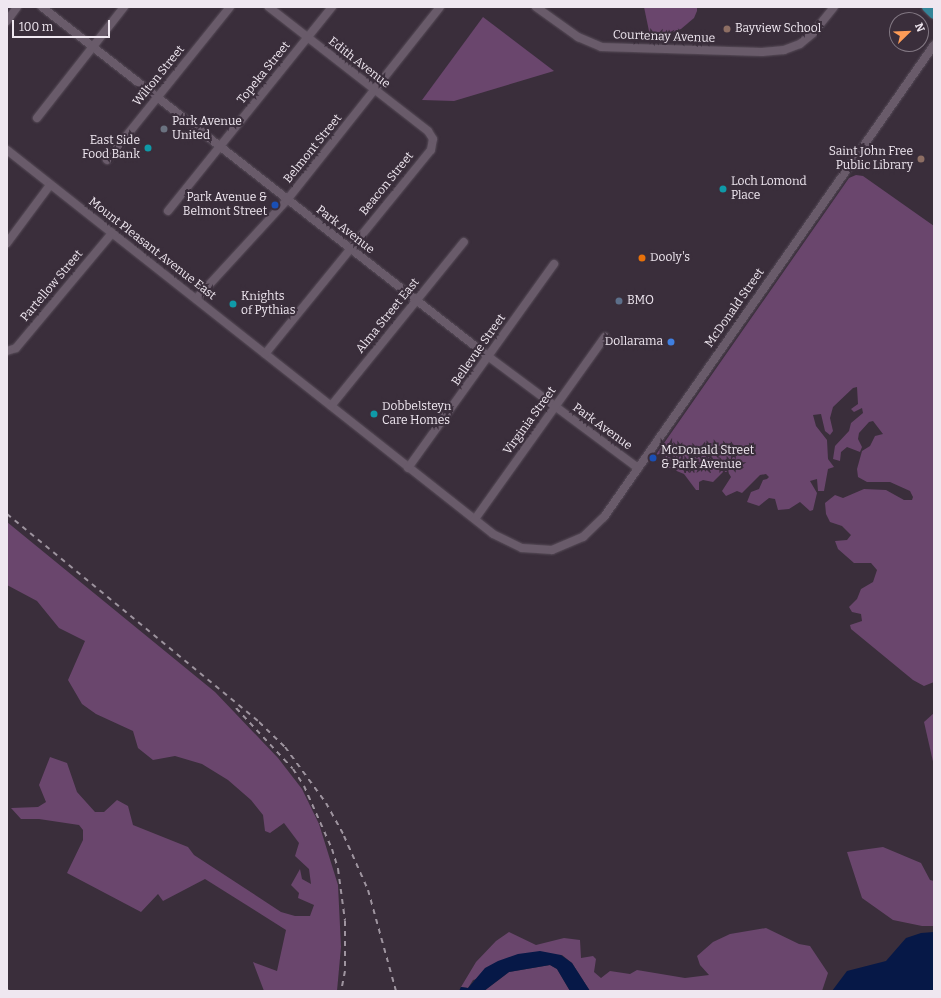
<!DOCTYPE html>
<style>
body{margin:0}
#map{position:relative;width:941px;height:998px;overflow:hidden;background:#3a2e3b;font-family:Bitter,serif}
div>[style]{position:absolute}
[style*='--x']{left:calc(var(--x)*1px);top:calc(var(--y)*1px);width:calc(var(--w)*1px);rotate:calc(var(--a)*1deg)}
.green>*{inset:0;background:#6a466d}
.water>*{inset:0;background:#061847}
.roads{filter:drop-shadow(0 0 1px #574c58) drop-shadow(0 0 1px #574c58)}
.minor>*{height:8px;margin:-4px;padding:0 4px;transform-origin:4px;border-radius:4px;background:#695b6a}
.major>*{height:10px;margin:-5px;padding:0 5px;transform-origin:5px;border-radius:5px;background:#338498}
.rail>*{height:2px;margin-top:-1px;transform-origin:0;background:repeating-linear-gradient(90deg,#9e949f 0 5px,transparent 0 10px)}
.dots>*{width:11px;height:11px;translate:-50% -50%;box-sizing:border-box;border:2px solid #3a2e3b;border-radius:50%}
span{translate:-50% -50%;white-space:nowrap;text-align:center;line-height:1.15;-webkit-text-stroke:4px #3a2e3b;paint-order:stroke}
.poi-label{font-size:12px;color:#efe7f0}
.left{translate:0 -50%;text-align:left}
.right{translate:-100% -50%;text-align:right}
.street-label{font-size:12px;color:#efe7f0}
.frame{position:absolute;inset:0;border:8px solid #efe7f0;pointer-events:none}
.north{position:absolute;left:889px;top:12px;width:40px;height:40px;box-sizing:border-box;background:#3a2e3b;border:1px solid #827883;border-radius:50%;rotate:67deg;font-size:11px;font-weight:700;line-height:16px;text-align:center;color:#efe7f0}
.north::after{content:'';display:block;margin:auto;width:14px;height:18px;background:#fe9c57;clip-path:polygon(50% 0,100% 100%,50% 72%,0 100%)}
.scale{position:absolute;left:12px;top:20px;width:98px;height:18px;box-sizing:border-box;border:2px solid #efe7f0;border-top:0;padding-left:5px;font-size:12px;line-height:14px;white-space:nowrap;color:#efe7f0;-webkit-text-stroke:3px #3a2e3b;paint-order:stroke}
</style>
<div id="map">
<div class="green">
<i style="clip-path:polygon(644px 7px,697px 7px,697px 11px,694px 18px,681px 29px,665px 35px,650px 36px)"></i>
<i style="clip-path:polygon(483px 17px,554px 71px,454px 101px,422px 100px)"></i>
<i style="clip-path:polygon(856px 175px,863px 176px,934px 226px,934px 682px,924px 686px,913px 680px,851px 629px,850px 625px,862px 621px,861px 614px,852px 612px,849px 607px,857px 599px,861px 589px,873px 582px,877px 570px,871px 563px,854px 563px,838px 549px,835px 541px,847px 540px,851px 535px,842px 526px,830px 522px,826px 514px,825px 503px,835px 495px,843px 498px,864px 489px,886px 490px,904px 500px,912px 500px,913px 497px,910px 491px,890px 482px,867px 482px,858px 477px,857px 469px,862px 451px,870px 446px,875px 436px,883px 434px,873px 421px,869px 422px,859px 433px,858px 439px,862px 447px,860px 452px,847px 447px,841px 452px,840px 461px,833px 459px,835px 446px,849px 431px,851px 423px,863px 413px,862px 408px,854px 412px,851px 409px,858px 404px,857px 387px,853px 388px,833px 407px,830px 418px,833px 431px,830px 435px,825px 431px,821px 414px,813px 415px,816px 426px,827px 440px,828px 459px,834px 467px,828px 469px,824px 491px,818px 491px,817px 479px,810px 481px,817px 493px,813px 510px,810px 511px,800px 502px,789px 509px,778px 510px,775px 499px,769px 498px,759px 506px,747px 502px,751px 492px,759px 489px,763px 480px,767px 479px,769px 477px,766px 474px,760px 475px,742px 493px,737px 491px,726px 496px,722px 491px,731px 477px,728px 472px,723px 472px,713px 482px,703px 480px,699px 482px,699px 490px,696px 490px,684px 474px,667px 467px,661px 453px,655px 456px,849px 178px)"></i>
<i style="clip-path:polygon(7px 522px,215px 692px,278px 758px,302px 789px,319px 824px,338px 885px,341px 947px,337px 991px,264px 991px,253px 962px,277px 971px,286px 930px,205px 879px,163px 901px,158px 894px,141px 912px,67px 873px,83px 840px,83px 830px,79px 825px,39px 819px,21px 819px,11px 808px,38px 807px,46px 802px,39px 785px,50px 757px,67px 763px,77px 792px,95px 812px,104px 812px,117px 800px,128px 806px,133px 825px,188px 847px,194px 855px,281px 912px,295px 916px,310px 916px,314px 905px,298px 898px,299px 893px,291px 885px,300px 869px,302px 879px,311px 884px,309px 869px,295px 856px,299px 843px,284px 823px,270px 833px,265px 831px,263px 815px,251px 800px,228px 780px,202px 764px,175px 756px,153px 760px,138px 748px,133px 731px,96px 714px,82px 704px,68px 680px,85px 641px,59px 628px,37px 601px,7px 585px)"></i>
<i style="clip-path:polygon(934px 713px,934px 766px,924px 722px)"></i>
<i style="clip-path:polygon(883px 847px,921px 863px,930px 880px,934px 881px,934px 926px,922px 926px,893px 920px,862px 898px,847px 852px)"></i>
<i style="clip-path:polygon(766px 928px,799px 944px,810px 946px,828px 973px,822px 991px,590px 991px,572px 963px,562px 955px,473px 980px,468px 988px,461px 987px,476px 962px,496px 941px,509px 932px,536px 945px,564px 938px,580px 940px,581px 958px,593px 956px,596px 959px,594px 972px,601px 978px,610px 971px,630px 974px,637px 970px,685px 978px,709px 975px,700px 965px,697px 956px,713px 942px,730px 934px)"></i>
<i style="clip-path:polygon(550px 965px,557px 969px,570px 991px,484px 991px,509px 972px)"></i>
</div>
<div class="water">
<i style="clip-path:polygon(934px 932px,934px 991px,832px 991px,847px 971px,886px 961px,906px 938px,921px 933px)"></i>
<i style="clip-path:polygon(540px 951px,561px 955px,572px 963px,590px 991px,570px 991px,557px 969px,550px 965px,509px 972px,484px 991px,459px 991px,461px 987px,468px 988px,485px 968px,498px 961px,518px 954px)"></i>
</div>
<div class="roads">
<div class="minor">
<i style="--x:42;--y:7;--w:568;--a:38.06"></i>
<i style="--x:489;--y:357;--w:186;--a:36.7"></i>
<i style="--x:536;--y:7;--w:52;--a:35.5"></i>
<i style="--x:578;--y:37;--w:25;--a:23"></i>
<i style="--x:601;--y:47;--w:161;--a:1.8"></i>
<i style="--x:762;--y:52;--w:22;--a:-5"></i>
<i style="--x:784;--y:50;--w:17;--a:-21"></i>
<i style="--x:800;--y:44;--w:17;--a:-40"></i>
<i style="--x:813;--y:33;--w:33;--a:-51"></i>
<i style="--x:7;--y:21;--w:17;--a:-54"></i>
<i style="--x:37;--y:118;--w:141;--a:-51.9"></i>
<i style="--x:7;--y:150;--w:619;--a:38.31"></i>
<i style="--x:493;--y:534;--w:32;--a:26"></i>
<i style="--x:522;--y:548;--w:30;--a:4"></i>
<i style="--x:552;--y:550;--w:34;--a:-23"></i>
<i style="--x:583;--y:537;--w:29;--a:-44"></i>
<i style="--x:604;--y:517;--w:576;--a:-55.04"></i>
<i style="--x:107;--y:160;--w:196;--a:-51.2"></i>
<i style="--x:168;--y:211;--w:262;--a:-51.2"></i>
<i style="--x:7;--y:243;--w:72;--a:-53.4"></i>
<i style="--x:196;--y:299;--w:134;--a:-47.4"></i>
<i style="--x:287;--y:200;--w:246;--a:-51.6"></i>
<i style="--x:7;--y:351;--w:9;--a:-18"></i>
<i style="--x:16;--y:348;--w:150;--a:-50.1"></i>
<i style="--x:265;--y:354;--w:263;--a:-50.9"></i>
<i style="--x:431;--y:150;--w:11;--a:-80"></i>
<i style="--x:433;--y:139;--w:9;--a:-122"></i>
<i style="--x:428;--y:131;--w:202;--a:-142.1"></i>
<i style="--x:331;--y:406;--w:211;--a:-51"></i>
<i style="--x:408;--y:468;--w:251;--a:-54.4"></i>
<i style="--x:475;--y:519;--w:224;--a:-54.5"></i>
</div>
<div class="major">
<i style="--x:927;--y:7;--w:10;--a:45"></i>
</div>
</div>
<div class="rail">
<i style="--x:7;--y:514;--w:327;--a:39.5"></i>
<i style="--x:259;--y:722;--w:36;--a:44"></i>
<i style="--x:285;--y:747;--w:69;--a:53.8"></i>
<i style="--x:326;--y:803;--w:38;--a:61"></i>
<i style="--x:344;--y:836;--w:59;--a:66"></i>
<i style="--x:368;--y:890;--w:105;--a:74.5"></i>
<i style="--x:236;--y:708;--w:83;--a:46.9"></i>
<i style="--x:293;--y:769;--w:20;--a:57"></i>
<i style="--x:304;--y:786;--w:69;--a:66"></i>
<i style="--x:332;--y:849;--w:21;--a:73"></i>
<i style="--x:338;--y:869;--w:52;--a:82.3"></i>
<i style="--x:345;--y:921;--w:50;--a:90"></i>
<i style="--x:345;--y:971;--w:20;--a:101"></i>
<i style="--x:7;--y:990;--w:2;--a:27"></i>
</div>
<div class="dots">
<i style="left:727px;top:29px;background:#8d6e63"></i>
<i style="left:164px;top:129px;background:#6b7280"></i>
<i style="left:148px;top:148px;background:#0f9aa8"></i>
<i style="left:921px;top:159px;background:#8d6e63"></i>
<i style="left:723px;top:189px;background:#0f9aa8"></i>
<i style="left:275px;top:205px;background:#1a4fb4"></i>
<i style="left:642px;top:258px;background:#e8710a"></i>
<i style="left:619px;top:301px;background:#5c6f8a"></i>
<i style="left:233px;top:304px;background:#0f9aa8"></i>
<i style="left:671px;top:342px;background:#3f7fe0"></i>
<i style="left:374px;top:414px;background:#0f9aa8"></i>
<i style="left:653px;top:458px;background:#1a4fb4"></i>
</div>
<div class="poi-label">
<span class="left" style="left:735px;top:29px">Bayview School</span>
<span class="left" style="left:172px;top:129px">Park Avenue<br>United</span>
<span class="right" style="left:140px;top:148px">East Side<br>Food Bank</span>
<span class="right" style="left:913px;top:159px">Saint John Free<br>Public Library</span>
<span class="left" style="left:731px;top:189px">Loch Lomond<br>Place</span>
<span class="right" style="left:267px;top:205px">Park Avenue &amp;<br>Belmont Street</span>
<span class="left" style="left:650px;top:258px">Dooly's</span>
<span class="left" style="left:241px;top:304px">Knights<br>of Pythias</span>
<span class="left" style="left:627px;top:301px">BMO</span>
<span class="right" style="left:663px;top:342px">Dollarama</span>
<span class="left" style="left:382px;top:414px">Dobbelsteyn<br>Care Homes</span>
<span class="left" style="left:661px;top:458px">McDonald Street<br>&amp; Park Avenue</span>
</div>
<div class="street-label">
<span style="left:664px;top:37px;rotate:2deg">Courtenay Avenue</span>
<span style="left:359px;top:63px;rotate:38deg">Edith Avenue</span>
<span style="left:264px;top:73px;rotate:-51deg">Topeka Street</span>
<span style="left:159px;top:76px;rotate:-51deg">Wilton Street</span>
<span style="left:313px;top:149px;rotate:-51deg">Belmont Street</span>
<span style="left:387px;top:184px;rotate:-51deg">Beacon Street</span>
<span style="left:345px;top:230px;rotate:38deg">Park Avenue</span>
<span style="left:152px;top:249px;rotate:38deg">Mount Pleasant Avenue East</span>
<span style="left:52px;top:286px;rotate:-50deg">Partellow Street</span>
<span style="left:735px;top:308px;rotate:-55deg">McDonald Street</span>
<span style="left:388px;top:316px;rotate:-51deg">Alma Street East</span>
<span style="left:479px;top:350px;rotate:-55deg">Bellevue Street</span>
<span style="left:530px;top:421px;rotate:-54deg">Virginia Street</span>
<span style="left:602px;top:427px;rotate:36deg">Park Avenue</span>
</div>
<div class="frame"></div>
<div class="north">N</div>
<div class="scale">100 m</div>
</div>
